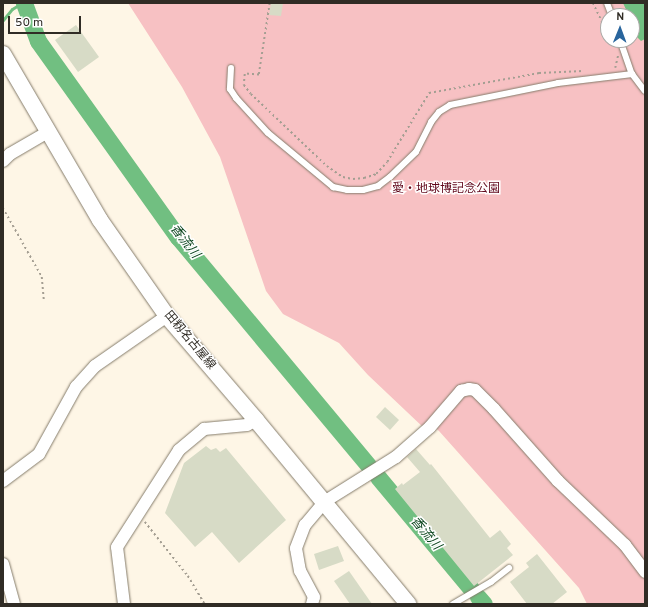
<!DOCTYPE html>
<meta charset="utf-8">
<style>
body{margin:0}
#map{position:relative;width:648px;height:607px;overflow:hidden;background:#fef6e6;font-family:Overpass,"Noto Sans JP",sans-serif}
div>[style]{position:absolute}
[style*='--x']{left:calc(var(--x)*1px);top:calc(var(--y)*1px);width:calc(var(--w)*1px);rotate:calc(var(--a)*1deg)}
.green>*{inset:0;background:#f7c1c3}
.water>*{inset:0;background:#71bf81}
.stream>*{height:3px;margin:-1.5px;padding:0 1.5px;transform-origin:1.5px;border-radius:1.5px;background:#71bf81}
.river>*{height:17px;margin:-8.5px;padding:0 8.5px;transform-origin:8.5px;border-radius:8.5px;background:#71bf81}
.building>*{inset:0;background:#d7dbc6}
.path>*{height:1.5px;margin-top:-0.75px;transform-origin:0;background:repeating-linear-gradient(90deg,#a49e92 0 2px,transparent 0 5px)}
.roads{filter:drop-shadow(0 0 1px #857c6b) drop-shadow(0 0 1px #857c6b)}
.service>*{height:6px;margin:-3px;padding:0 3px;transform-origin:3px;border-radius:3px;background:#fff}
.minor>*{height:12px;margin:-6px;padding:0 6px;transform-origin:6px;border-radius:6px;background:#fff}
.secondary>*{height:16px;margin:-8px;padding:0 8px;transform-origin:8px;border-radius:8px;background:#fff}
span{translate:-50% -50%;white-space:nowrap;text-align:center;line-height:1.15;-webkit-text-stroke:3px #fff;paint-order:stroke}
.park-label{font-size:12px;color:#61081c}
.street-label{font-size:12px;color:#302c25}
.water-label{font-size:13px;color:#0b461e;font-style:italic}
.frame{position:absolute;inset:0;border:4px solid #302c25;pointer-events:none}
.north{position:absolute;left:600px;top:8px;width:40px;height:40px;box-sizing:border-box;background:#fff;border:1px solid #acaba8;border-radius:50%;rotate:1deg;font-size:11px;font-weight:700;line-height:16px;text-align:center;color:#302c25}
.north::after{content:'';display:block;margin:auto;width:14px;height:18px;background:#29659d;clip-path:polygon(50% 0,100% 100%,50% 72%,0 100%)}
.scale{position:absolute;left:8px;top:16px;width:73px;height:18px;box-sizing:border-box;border:2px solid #302c25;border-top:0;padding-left:5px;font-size:12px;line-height:14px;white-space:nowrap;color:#302c25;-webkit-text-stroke:3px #fff;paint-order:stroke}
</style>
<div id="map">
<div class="green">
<i style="clip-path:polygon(evenodd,128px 3px,645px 3px,645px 604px,587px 604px,579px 588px,439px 431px,430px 423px,425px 429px,368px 375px,339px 343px,283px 314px,266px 291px,220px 157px,182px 87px,128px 3px,608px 16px,632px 16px,632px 40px,608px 40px,608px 16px)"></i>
</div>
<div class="water">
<i style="clip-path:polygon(623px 3px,645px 3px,645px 39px,641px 41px,637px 37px,632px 25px,632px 16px,629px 16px)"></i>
</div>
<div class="stream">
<i style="--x:3;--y:20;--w:14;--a:-51"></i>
<i style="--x:12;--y:9;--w:12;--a:-31"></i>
</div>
<div class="river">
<i style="--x:24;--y:3;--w:40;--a:69.8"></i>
<i style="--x:38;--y:41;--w:241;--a:54.5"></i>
<i style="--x:178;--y:237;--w:297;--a:50.2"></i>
<i style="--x:378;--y:477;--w:147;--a:50.2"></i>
<i style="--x:478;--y:597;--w:9;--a:49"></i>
</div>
<div class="building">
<i style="clip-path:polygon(271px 3px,283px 3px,281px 16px,269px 15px)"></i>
<i style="clip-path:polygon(76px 25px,99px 57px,78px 72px,55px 40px)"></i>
<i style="clip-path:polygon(385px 407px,399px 420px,390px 430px,376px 417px)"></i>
<i style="clip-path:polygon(206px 446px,211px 450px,216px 448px,220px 452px,226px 448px,286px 520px,239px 563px,212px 532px,195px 547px,165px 513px,184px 463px)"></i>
<i style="clip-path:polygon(416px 449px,430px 465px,431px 464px,490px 538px,500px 530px,511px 544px,507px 548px,513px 555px,474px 586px,395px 489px,402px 483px,403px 485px,420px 472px,407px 457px)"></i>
<i style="clip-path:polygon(338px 546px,344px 561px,319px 570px,314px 554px)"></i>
<i style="clip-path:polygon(537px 554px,567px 592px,552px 604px,527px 604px,510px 582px,529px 567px,526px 563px)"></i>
<i style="clip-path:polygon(349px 571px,372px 604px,350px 604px,334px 581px)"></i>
</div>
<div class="path">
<i style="--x:270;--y:3;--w:73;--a:98.7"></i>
<i style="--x:259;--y:75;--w:14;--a:-176"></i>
<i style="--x:245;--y:74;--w:11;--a:95"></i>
<i style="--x:244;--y:85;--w:11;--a:52"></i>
<i style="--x:251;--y:94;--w:105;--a:43.5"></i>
<i style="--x:327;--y:166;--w:19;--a:35"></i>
<i style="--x:343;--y:177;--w:10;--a:11"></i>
<i style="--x:353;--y:179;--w:11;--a:-5"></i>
<i style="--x:364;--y:178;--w:13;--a:-18"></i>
<i style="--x:376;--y:174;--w:16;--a:-47"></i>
<i style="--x:387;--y:162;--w:81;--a:-58.7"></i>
<i style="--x:429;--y:93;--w:112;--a:-10.3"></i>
<i style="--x:539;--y:73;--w:44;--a:-2.6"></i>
<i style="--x:593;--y:3;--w:34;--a:64"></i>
<i style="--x:615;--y:68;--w:13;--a:-77"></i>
<i style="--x:3;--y:208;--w:79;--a:60.5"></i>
<i style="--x:42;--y:277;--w:23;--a:85"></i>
<i style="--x:145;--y:522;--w:69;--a:51.5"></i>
<i style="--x:188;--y:576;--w:33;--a:59"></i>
</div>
<div class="roads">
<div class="service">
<i style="--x:607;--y:3;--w:14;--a:69"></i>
<i style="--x:620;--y:40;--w:36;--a:71"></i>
<i style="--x:632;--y:74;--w:21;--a:53"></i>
<i style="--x:231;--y:68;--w:21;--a:93"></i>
<i style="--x:230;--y:89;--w:11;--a:56"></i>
<i style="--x:236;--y:98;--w:47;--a:47.6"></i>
<i style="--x:268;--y:133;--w:85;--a:39.7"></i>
<i style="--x:333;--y:187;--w:14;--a:12"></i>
<i style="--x:347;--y:190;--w:16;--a:0"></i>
<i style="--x:363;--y:190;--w:16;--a:-15"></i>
<i style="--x:378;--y:186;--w:15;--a:-37"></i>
<i style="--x:390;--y:177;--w:36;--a:-44"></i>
<i style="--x:416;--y:152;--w:34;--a:-63"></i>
<i style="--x:431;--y:122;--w:13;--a:-51"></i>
<i style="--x:439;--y:112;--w:13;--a:-32"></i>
<i style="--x:450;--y:105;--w:110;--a:-11.5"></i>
<i style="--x:558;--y:83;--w:75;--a:-6.9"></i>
<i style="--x:453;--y:604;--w:44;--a:-30.1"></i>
<i style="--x:491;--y:582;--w:23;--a:-38"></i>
</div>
<div class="minor">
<i style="--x:3;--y:161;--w:10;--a:-45"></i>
<i style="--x:10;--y:154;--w:44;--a:-30.1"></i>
<i style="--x:3;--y:481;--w:45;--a:-36.9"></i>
<i style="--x:39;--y:454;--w:77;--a:-61.1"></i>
<i style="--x:76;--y:387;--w:28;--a:-48"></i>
<i style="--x:95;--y:366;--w:88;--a:-34.8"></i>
<i style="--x:3;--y:564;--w:41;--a:74.6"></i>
<i style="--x:124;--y:604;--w:57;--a:-97"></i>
<i style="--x:117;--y:547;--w:115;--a:-57.4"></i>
<i style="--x:179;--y:450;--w:33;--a:-40"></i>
<i style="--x:204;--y:429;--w:43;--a:-5.3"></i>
<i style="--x:247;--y:425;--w:10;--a:-29"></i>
<i style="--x:312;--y:604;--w:7;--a:-74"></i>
<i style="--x:314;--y:597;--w:30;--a:-118"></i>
<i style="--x:300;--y:571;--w:23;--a:-100"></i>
<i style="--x:296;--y:548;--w:25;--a:-69"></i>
<i style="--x:305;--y:525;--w:30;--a:-50"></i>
<i style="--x:324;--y:502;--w:85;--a:-32"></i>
<i style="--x:396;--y:457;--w:45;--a:-41.4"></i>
<i style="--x:430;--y:427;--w:48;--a:-49.3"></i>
<i style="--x:461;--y:391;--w:8;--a:-14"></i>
<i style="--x:469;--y:389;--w:6;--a:9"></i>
<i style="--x:475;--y:390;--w:27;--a:45"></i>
<i style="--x:494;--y:409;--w:96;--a:48.4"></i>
<i style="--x:558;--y:481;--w:93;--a:43.7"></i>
<i style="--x:625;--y:545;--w:34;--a:53"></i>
</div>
<div class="secondary">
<i style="--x:3;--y:54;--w:192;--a:59.7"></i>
<i style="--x:100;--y:220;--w:117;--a:55.1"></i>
<i style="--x:167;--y:316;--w:137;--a:49.4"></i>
<i style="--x:256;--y:420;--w:239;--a:50.4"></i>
</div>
</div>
<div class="park-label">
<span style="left:446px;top:190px">愛・地球博記念公園</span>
</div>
<div class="street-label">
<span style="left:189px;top:341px;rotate:50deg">田籾名古屋線</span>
</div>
<div class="water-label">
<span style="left:184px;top:242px;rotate:52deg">香流川</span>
<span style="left:425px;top:534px;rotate:50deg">香流川</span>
</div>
<div class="frame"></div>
<div class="north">N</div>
<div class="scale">50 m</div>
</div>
